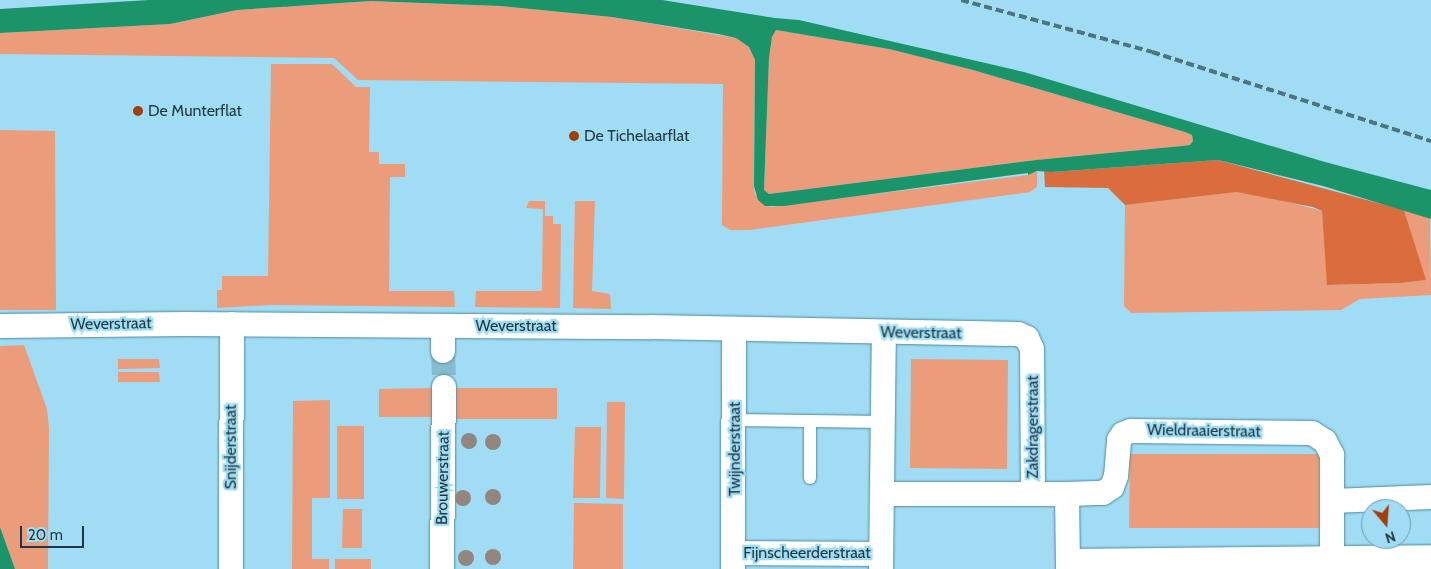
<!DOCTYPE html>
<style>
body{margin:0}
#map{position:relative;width:1431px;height:569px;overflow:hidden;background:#a0ddf4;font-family:Cabin,sans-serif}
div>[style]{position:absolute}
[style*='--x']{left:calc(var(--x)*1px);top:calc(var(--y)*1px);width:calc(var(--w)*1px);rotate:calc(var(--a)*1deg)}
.green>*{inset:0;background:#eb9c7a}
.forest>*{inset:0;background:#da6d3d}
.water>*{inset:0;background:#1b946a}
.minor-tunnel>*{height:24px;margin-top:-12px;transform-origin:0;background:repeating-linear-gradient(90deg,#86bcd0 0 24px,transparent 0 36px)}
.roads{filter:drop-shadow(0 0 1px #4f8a9f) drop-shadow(0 0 1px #4f8a9f)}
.service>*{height:12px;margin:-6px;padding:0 6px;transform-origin:6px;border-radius:6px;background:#fff}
.minor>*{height:24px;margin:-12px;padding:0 12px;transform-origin:12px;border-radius:12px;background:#fff}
.rail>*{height:4px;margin-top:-2px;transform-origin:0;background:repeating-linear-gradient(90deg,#4e7482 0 8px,transparent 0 12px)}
.trees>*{width:16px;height:16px;margin:-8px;border-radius:50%;background:#92867e}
.dots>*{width:14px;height:14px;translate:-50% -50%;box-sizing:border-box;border:2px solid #a0ddf4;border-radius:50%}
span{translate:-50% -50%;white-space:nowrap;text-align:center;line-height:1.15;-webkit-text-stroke:4.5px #a0ddf4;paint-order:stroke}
.poi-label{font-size:16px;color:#1e3740}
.left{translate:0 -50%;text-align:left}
.street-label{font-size:16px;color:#1e3740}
.north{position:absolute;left:1361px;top:499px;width:50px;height:50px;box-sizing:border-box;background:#a0ddf4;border:1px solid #6c9bac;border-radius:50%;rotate:162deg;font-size:14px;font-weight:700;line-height:20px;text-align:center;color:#1e3740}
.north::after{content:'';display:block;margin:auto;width:18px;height:22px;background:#a23f04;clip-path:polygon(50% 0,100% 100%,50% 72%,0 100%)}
.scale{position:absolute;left:20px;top:526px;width:64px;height:22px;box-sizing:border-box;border:2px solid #1e3740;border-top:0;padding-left:6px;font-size:15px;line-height:18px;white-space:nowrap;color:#1e3740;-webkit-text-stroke:4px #a0ddf4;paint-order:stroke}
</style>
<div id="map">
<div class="green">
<i style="clip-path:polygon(371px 1px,500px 6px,612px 17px,736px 38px,749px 47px,755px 60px,754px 186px,755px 194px,770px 207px,1028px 175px,1037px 171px,1037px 187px,1030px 192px,750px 230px,730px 230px,722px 225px,723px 84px,358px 80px,334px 58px,0 54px,0 33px,170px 24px,237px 10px)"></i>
<i style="clip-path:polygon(776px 30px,889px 49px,973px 70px,1185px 132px,1192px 135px,1193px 141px,1190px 145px,1182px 146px,1036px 160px,769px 194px,764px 191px,769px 58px,772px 37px)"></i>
<i style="clip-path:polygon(271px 64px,332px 64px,356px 87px,370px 87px,369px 152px,379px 152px,379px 164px,405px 164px,405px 177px,390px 177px,389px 291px,454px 291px,455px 307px,271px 305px,217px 308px,217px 290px,222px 290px,222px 276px,268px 276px)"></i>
<i style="clip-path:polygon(0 130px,55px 131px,56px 310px,0 310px)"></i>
<i style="clip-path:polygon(1237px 192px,1270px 197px,1322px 211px,1328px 285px,1401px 283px,1425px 280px,1404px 210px,1430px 218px,1431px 295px,1360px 299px,1341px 310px,1131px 313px,1124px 306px,1125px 205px)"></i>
<i style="clip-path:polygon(529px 201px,545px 201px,545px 216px,553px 216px,553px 224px,561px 224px,560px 308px,475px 307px,476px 291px,542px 291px,543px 209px,526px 208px)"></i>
<i style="clip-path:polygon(575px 201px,595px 201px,592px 291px,610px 294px,611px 309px,573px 308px)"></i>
<i style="clip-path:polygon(24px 345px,47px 409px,49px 428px,48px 569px,15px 569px,0 527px,0 346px)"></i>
<i style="clip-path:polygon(118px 359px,159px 359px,160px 368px,118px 369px)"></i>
<i style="clip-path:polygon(911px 359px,1008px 360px,1007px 469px,910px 468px)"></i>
<i style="clip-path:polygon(118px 372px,159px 372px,160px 382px,118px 382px)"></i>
<i style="clip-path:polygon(433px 388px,433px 417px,379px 417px,379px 389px)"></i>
<i style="clip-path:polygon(453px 388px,557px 388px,557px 419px,453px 419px)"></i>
<i style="clip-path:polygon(330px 400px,330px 498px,312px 498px,312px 559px,329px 559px,329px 569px,292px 569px,293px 401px)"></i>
<i style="clip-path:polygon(607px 402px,625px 402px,624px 499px,606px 498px)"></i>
<i style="clip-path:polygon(337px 426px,364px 426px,364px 499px,337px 499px)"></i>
<i style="clip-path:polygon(575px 427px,601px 427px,600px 498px,573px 498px)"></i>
<i style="clip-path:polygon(1130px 454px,1319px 454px,1319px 528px,1129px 528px)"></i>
<i style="clip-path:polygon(574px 503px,623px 504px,623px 569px,573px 569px)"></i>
<i style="clip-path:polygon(343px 509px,362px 509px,362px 548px,342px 548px)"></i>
<i style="clip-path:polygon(335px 559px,371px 559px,371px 569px,335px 569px)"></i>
</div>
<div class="forest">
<i style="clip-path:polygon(1218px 160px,1404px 210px,1426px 280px,1401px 283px,1327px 285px,1322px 211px,1313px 207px,1237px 192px,1125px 205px,1108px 188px,1045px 187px,1044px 170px,1052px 172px)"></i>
</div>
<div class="water">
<i style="clip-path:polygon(evenodd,149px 0,662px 0,775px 18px,799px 20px,1024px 72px,1325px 162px,1431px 190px,1431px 219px,1323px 186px,1218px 160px,1052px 172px,1037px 171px,1028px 175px,1028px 173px,784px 206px,765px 206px,758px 200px,754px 186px,755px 60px,749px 47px,736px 38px,718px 34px,612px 17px,500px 6px,371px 1px,237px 10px,170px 24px,0 33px,0 9px,149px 0,776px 30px,889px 49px,973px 70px,1185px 132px,1192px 135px,1193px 141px,1190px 145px,1182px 146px,1036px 160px,769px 194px,764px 190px,769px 58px,772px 37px,776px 30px)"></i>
<i style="clip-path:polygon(0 527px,15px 569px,0 569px)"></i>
</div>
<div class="minor-tunnel">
<i style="--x:443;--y:351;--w:36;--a:88"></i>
</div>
<div class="roads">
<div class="service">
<i style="--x:735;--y:420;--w:149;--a:0.8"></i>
<i style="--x:810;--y:478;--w:57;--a:-90"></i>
</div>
<div class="minor">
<i style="--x:0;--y:326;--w:185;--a:-0.6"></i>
<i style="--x:185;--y:324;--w:466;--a:0.4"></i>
<i style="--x:651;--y:327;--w:367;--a:1.1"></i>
<i style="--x:1018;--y:334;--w:10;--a:24"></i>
<i style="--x:1027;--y:338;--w:12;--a:66"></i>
<i style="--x:1032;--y:349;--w:145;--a:89.6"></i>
<i style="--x:1033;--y:494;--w:34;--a:0"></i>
<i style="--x:1067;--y:494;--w:75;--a:89.2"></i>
<i style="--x:443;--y:326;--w:25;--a:90"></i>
<i style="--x:883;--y:494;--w:150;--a:0"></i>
<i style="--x:1067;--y:494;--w:36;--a:-2"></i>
<i style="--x:1103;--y:493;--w:11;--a:-34"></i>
<i style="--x:1112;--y:487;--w:12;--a:-70"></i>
<i style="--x:1116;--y:476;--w:36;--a:-85"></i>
<i style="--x:1119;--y:440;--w:7;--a:-56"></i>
<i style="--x:1123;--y:434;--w:9;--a:-21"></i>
<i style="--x:1131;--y:431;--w:181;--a:0.6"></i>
<i style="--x:1312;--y:433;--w:15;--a:32"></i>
<i style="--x:1325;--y:441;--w:16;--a:63"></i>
<i style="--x:1332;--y:455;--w:104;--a:90"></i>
<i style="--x:1332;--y:501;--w:99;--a:-2.3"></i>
<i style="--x:733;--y:553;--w:148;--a:0.4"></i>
<i style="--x:1068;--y:561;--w:363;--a:-0.6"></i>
<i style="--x:231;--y:569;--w:245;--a:-89.8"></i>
<i style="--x:442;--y:569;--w:182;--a:-89.4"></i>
<i style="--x:733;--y:569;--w:240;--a:-89.8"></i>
<i style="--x:881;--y:569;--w:237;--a:-89.3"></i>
</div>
</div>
<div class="rail">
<i style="--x:961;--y:0;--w:198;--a:15.2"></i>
<i style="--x:1152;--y:52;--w:293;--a:17.7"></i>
</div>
<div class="trees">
<i style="left:469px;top:441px"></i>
<i style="left:493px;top:442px"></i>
<i style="left:493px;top:497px"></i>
<i style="left:463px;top:498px"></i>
<i style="left:493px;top:557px"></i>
<i style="left:466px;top:558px"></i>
</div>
<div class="dots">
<i style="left:138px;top:111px;background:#a23f04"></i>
<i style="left:574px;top:136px;background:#a23f04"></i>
</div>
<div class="poi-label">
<span class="left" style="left:148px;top:111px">De Munterflat</span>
<span class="left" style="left:584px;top:136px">De Tichelaarflat</span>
</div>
<div class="street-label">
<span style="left:111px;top:324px;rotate:-1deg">Weverstraat</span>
<span style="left:516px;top:326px">Weverstraat</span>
<span style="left:921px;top:333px;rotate:1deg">Weverstraat</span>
<span style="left:1033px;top:427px;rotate:-90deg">Zakdragerstraat</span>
<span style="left:1204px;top:431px;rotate:1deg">Wieldraaierstraat</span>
<span style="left:231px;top:447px;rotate:-90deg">Snijderstraat</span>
<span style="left:735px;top:449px;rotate:-90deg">Twijnderstraat</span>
<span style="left:443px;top:478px;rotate:-89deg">Brouwerstraat</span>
<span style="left:807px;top:553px">Fijnscheerderstraat</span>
</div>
<div class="north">N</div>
<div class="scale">20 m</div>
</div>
